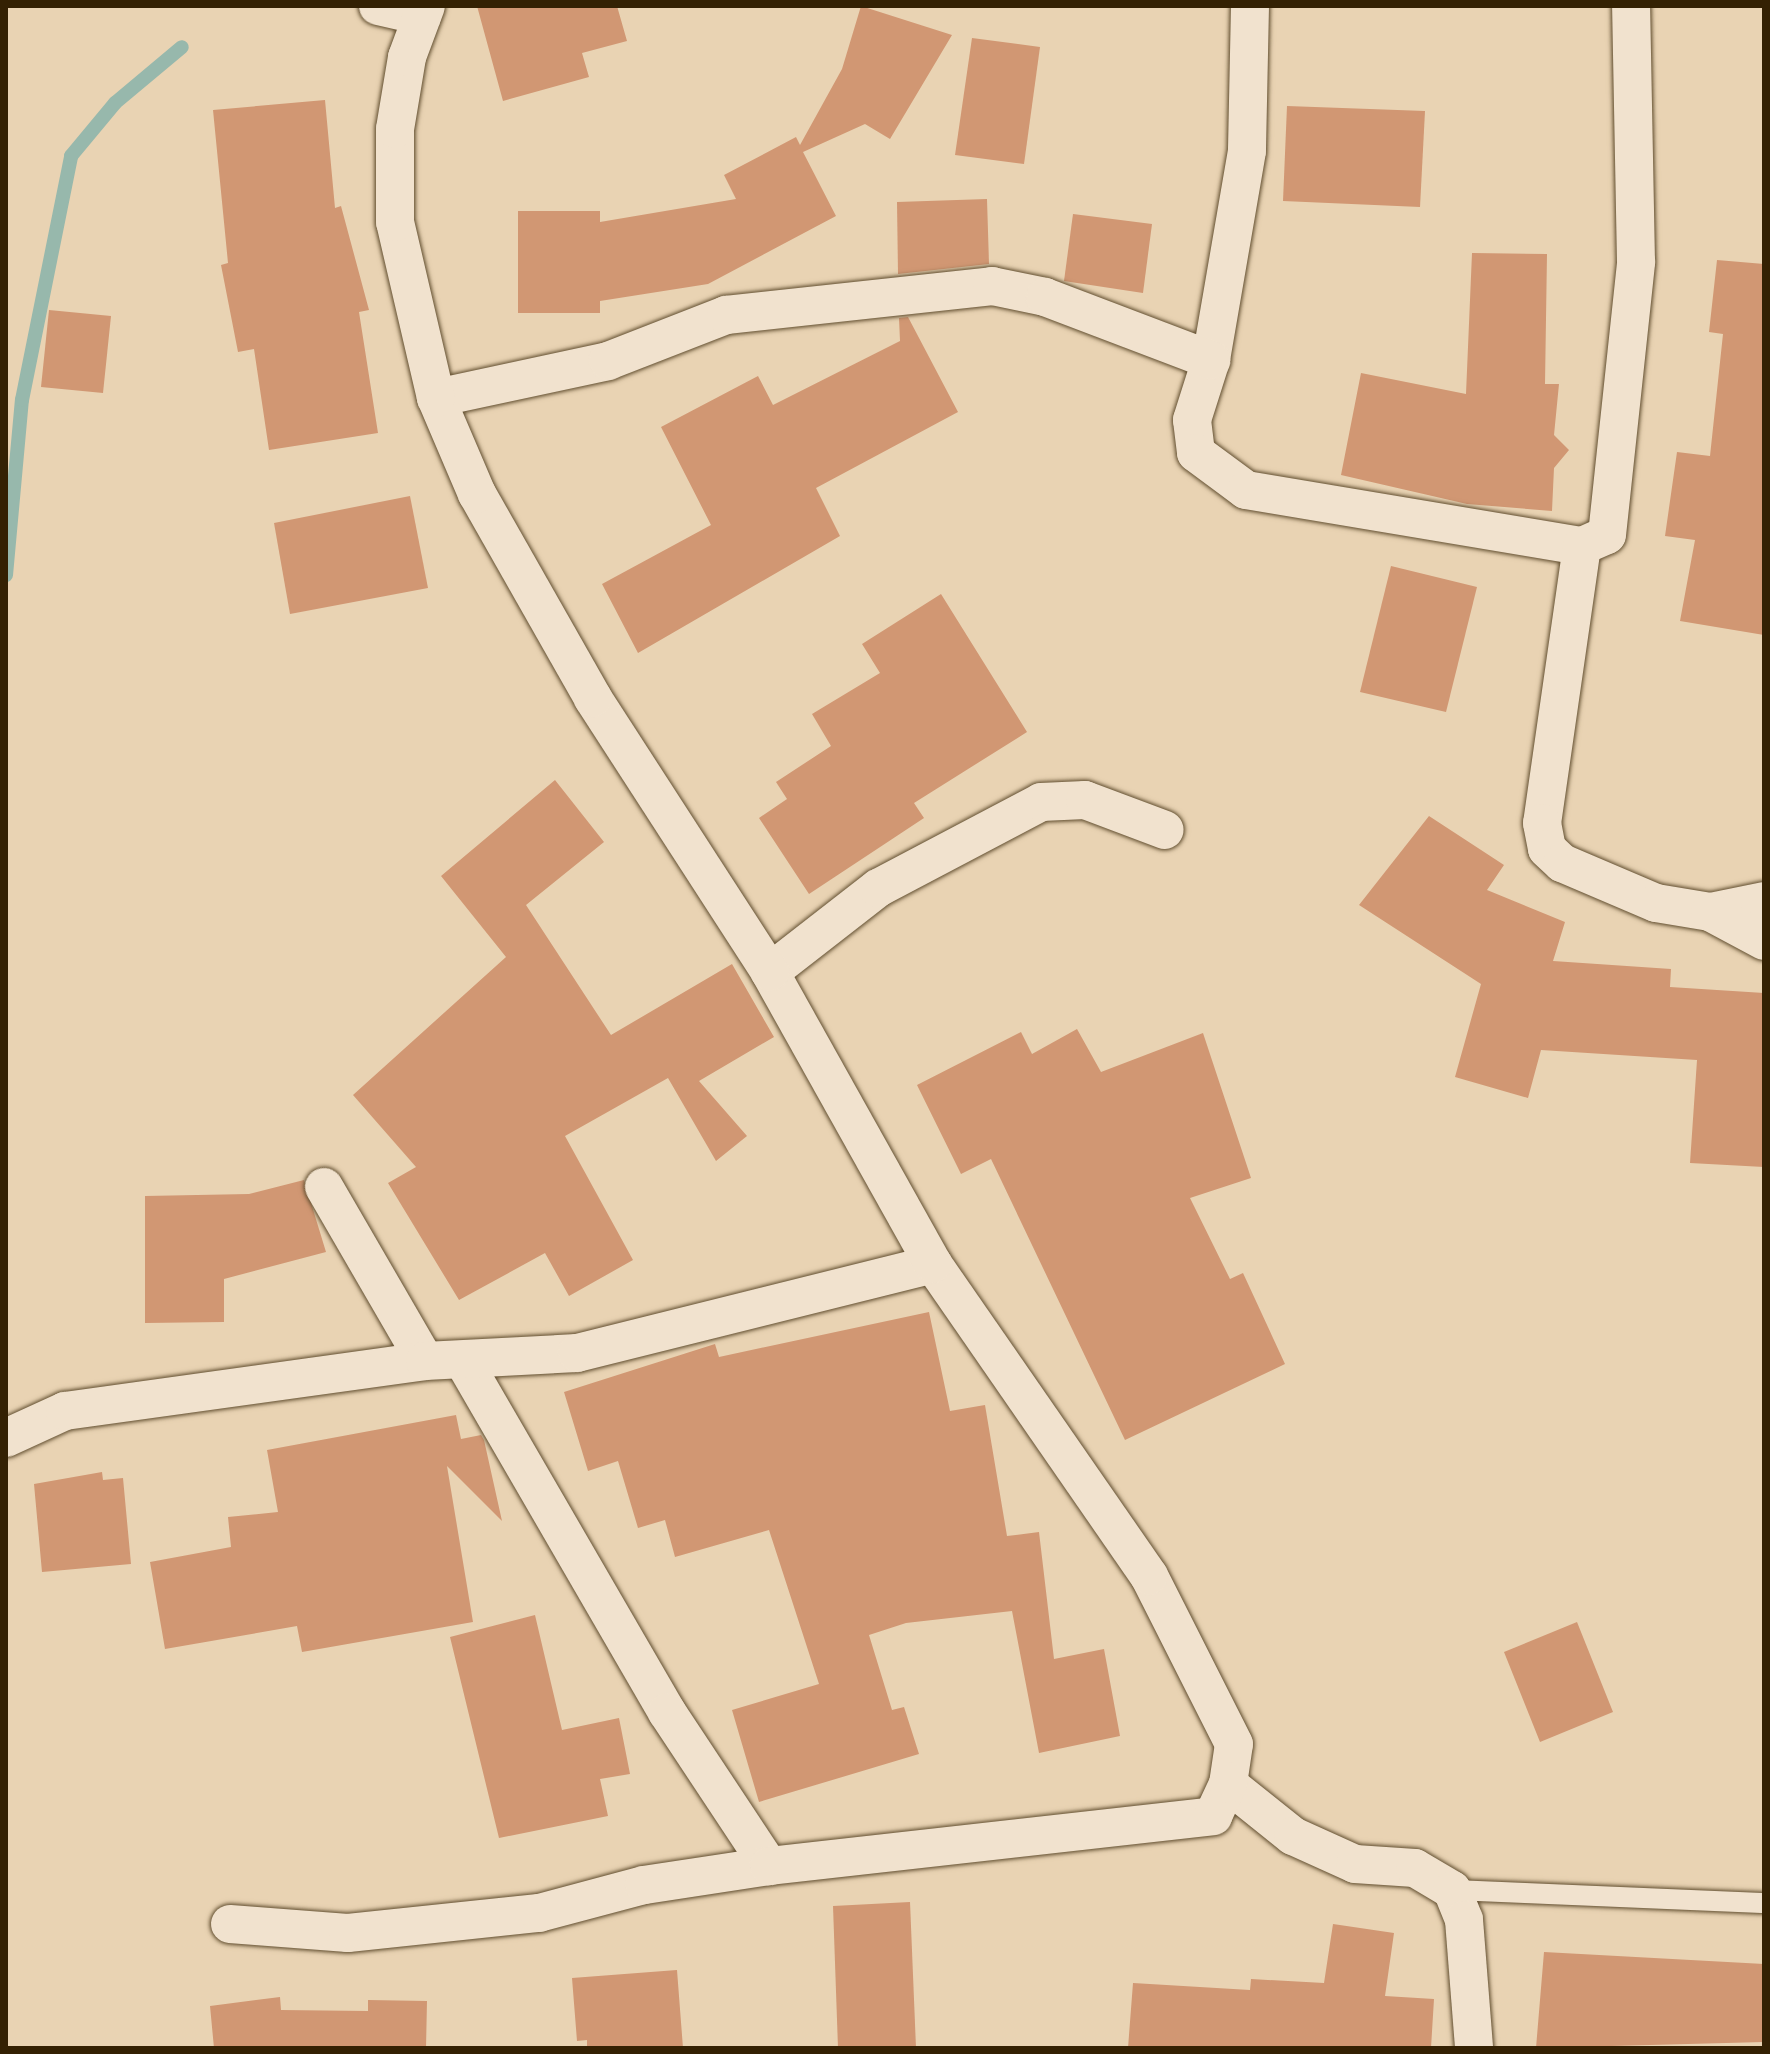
<!DOCTYPE html>
<style>
body{margin:0}
#map{position:relative;width:1770px;height:2054px;overflow:hidden;background:#e9d3b3;font-family:Vollkorn,serif}
div>[style]{position:absolute}
[style*='--x']{left:calc(var(--x)*1px);top:calc(var(--y)*1px);width:calc(var(--w)*1px);rotate:calc(var(--a)*1deg)}
.stream>*{height:14px;margin:-7px;padding:0 7px;transform-origin:7px;border-radius:7px;background:#97b8ac}
.building>*{inset:0;background:#d19773}
.roads{filter:drop-shadow(0 0 2px #614e2f) drop-shadow(0 0 2px #614e2f)}
.lane>*{height:20px;margin:-10px;padding:0 10px;transform-origin:10px;border-radius:10px;background:#f1e2ce}
.street>*{height:38px;margin:-19px;padding:0 19px;transform-origin:19px;border-radius:19px;background:#f1e2ce}
span{translate:-50% -50%;white-space:nowrap;text-align:center;line-height:1.15;-webkit-text-stroke:6px #f1e2ce;paint-order:stroke}
.frame{position:absolute;inset:0;border:8px solid #342103;pointer-events:none}
</style>
<div id="map">
<div class="stream">
<i style="--x:6;--y:575;--w:176;--a:-84.8"></i>
<i style="--x:22;--y:400;--w:249;--a:-78.6"></i>
<i style="--x:71;--y:156;--w:69;--a:-50.3"></i>
<i style="--x:115;--y:103;--w:87;--a:-39.9"></i>
</div>
<div class="building">
<i style="clip-path:polygon(477px 6px,617px 6px,627px 41px,582px 53px,589px 77px,503px 101px)"></i>
<i style="clip-path:polygon(861px 6px,952px 35px,890px 139px,865px 124px,803px 152px,836px 216px,708px 284px,600px 301px,600px 313px,518px 313px,518px 211px,600px 211px,600px 222px,736px 199px,724px 175px,796px 137px,800px 145px,842px 69px)"></i>
<i style="clip-path:polygon(972px 38px,1040px 47px,1024px 164px,955px 155px)"></i>
<i style="clip-path:polygon(325px 100px,335px 208px,341px 206px,369px 310px,359px 312px,378px 433px,269px 450px,254px 349px,238px 352px,221px 265px,228px 263px,213px 110px)"></i>
<i style="clip-path:polygon(1287px 106px,1425px 111px,1420px 207px,1283px 201px)"></i>
<i style="clip-path:polygon(987px 199px,989px 264px,898px 274px,897px 202px)"></i>
<i style="clip-path:polygon(1073px 214px,1152px 224px,1143px 293px,1064px 281px)"></i>
<i style="clip-path:polygon(1472px 253px,1547px 254px,1545px 384px,1559px 384px,1554px 435px,1569px 450px,1554px 468px,1552px 511px,1467px 504px,1341px 475px,1361px 373px,1466px 394px)"></i>
<i style="clip-path:polygon(1717px 260px,1764px 264px,1764px 635px,1680px 621px,1695px 540px,1665px 536px,1677px 452px,1710px 456px,1723px 334px,1709px 332px)"></i>
<i style="clip-path:polygon(49px 310px,111px 316px,103px 393px,41px 387px)"></i>
<i style="clip-path:polygon(908px 317px,958px 412px,816px 488px,840px 536px,638px 653px,602px 584px,711px 525px,661px 427px,758px 376px,773px 405px,900px 341px,899px 318px)"></i>
<i style="clip-path:polygon(410px 496px,428px 588px,290px 614px,274px 523px)"></i>
<i style="clip-path:polygon(1391px 566px,1477px 587px,1446px 712px,1360px 692px)"></i>
<i style="clip-path:polygon(941px 594px,1027px 732px,914px 803px,924px 818px,809px 894px,759px 818px,787px 799px,776px 782px,831px 746px,812px 714px,880px 673px,862px 644px)"></i>
<i style="clip-path:polygon(555px 780px,604px 842px,526px 905px,611px 1035px,732px 964px,774px 1037px,699px 1081px,747px 1136px,716px 1161px,668px 1078px,565px 1136px,633px 1260px,569px 1296px,545px 1253px,459px 1300px,388px 1183px,416px 1167px,353px 1095px,506px 957px,441px 876px)"></i>
<i style="clip-path:polygon(1429px 816px,1504px 865px,1487px 890px,1565px 922px,1553px 961px,1671px 969px,1670px 987px,1764px 993px,1764px 1167px,1690px 1163px,1697px 1060px,1541px 1050px,1528px 1098px,1455px 1077px,1481px 984px,1359px 905px)"></i>
<i style="clip-path:polygon(1077px 1029px,1101px 1072px,1203px 1033px,1251px 1178px,1190px 1198px,1230px 1279px,1243px 1273px,1285px 1364px,1125px 1440px,991px 1159px,961px 1174px,917px 1085px,1021px 1032px,1032px 1054px)"></i>
<i style="clip-path:polygon(304px 1180px,326px 1252px,224px 1279px,224px 1322px,145px 1323px,145px 1196px,249px 1194px)"></i>
<i style="clip-path:polygon(929px 1312px,950px 1411px,985px 1405px,1007px 1536px,1039px 1532px,1054px 1659px,1104px 1649px,1120px 1736px,1039px 1753px,1012px 1611px,906px 1623px,869px 1635px,892px 1710px,904px 1707px,919px 1754px,759px 1802px,732px 1710px,819px 1684px,769px 1530px,675px 1557px,665px 1520px,638px 1528px,618px 1461px,588px 1471px,564px 1392px,715px 1344px,719px 1357px)"></i>
<i style="clip-path:polygon(456px 1415px,461px 1439px,481px 1435px,484px 1440px,502px 1521px,447px 1466px,473px 1622px,302px 1652px,297px 1626px,165px 1649px,150px 1562px,231px 1547px,228px 1517px,278px 1512px,267px 1450px)"></i>
<i style="clip-path:polygon(102px 1472px,103px 1480px,123px 1478px,131px 1564px,42px 1572px,34px 1484px)"></i>
<i style="clip-path:polygon(535px 1615px,562px 1730px,619px 1718px,630px 1774px,600px 1779px,608px 1816px,499px 1838px,450px 1637px)"></i>
<i style="clip-path:polygon(1577px 1622px,1613px 1712px,1540px 1742px,1504px 1652px)"></i>
<i style="clip-path:polygon(910px 1902px,916px 2048px,838px 2048px,833px 1906px)"></i>
<i style="clip-path:polygon(1333px 1924px,1394px 1933px,1385px 1996px,1434px 1999px,1431px 2048px,1128px 2048px,1133px 1983px,1250px 1990px,1251px 1979px,1324px 1983px)"></i>
<i style="clip-path:polygon(1544px 1952px,1764px 1964px,1764px 2042px,1536px 2048px)"></i>
<i style="clip-path:polygon(677px 1970px,683px 2048px,587px 2048px,587px 2040px,577px 2041px,572px 1978px)"></i>
<i style="clip-path:polygon(280px 1997px,281px 2010px,368px 2011px,368px 2000px,427px 2001px,426px 2048px,214px 2048px,210px 2006px)"></i>
</div>
<div class="roads">
<div class="lane">
<i style="--x:1452;--y:1890;--w:312;--a:2.4"></i>
</div>
<div class="street">
<i style="--x:378;--y:6;--w:45;--a:12.8"></i>
<i style="--x:1250;--y:6;--w:145;--a:91.2"></i>
<i style="--x:1247;--y:151;--w:212;--a:99.8"></i>
<i style="--x:1211;--y:360;--w:63;--a:107.6"></i>
<i style="--x:1192;--y:420;--w:33;--a:83"></i>
<i style="--x:1196;--y:453;--w:62;--a:36.5"></i>
<i style="--x:1246;--y:490;--w:341;--a:9.5"></i>
<i style="--x:1582;--y:546;--w:27;--a:-24"></i>
<i style="--x:1607;--y:535;--w:275;--a:-83.9"></i>
<i style="--x:1636;--y:262;--w:256;--a:-91.1"></i>
<i style="--x:436;--y:398;--w:176;--a:-12.1"></i>
<i style="--x:608;--y:361;--w:127;--a:-21.3"></i>
<i style="--x:726;--y:315;--w:268;--a:-6.2"></i>
<i style="--x:992;--y:286;--w:54;--a:11.7"></i>
<i style="--x:1045;--y:297;--w:178;--a:20.8"></i>
<i style="--x:1582;--y:546;--w:280;--a:98.2"></i>
<i style="--x:1542;--y:823;--w:26;--a:79"></i>
<i style="--x:1547;--y:849;--w:21;--a:43"></i>
<i style="--x:1562;--y:863;--w:102;--a:23.1"></i>
<i style="--x:1656;--y:903;--w:55;--a:9.5"></i>
<i style="--x:1710;--y:912;--w:55;--a:-11.5"></i>
<i style="--x:1710;--y:912;--w:61;--a:28.2"></i>
<i style="--x:770;--y:972;--w:137;--a:-37.9"></i>
<i style="--x:878;--y:888;--w:184;--a:-27.8"></i>
<i style="--x:1041;--y:802;--w:44;--a:-2.6"></i>
<i style="--x:1085;--y:800;--w:85;--a:20.6"></i>
<i style="--x:324;--y:1187;--w:201;--a:59.9"></i>
<i style="--x:464;--y:1362;--w:405;--a:59.9"></i>
<i style="--x:667;--y:1712;--w:185;--a:56.5"></i>
<i style="--x:6;--y:1438;--w:65;--a:-24.6"></i>
<i style="--x:65;--y:1411;--w:363;--a:-7.9"></i>
<i style="--x:425;--y:1361;--w:152;--a:-3"></i>
<i style="--x:577;--y:1353;--w:367;--a:-14"></i>
<i style="--x:1228;--y:1784;--w:83;--a:38.7"></i>
<i style="--x:1293;--y:1836;--w:68;--a:24.3"></i>
<i style="--x:1355;--y:1864;--w:60;--a:3.8"></i>
<i style="--x:1415;--y:1868;--w:43;--a:30.7"></i>
<i style="--x:1452;--y:1890;--w:32;--a:68"></i>
<i style="--x:1464;--y:1920;--w:128;--a:85.5"></i>
<i style="--x:230;--y:1924;--w:118;--a:4.4"></i>
<i style="--x:348;--y:1933;--w:192;--a:-6"></i>
<i style="--x:539;--y:1913;--w:109;--a:-14.9"></i>
<i style="--x:644;--y:1885;--w:126;--a:-8.6"></i>
<i style="--x:769;--y:1866;--w:447;--a:-6.4"></i>
<i style="--x:1213;--y:1816;--w:35;--a:-65"></i>
<i style="--x:1228;--y:1784;--w:40;--a:-81.5"></i>
<i style="--x:1234;--y:1744;--w:188;--a:-116.8"></i>
<i style="--x:1149;--y:1576;--w:379;--a:-124.7"></i>
<i style="--x:933;--y:1264;--w:334;--a:-119.2"></i>
<i style="--x:770;--y:972;--w:326;--a:-122.9"></i>
<i style="--x:593;--y:698;--w:235;--a:-119.6"></i>
<i style="--x:477;--y:494;--w:104;--a:-113.1"></i>
<i style="--x:436;--y:398;--w:181;--a:-103.1"></i>
<i style="--x:395;--y:222;--w:93;--a:-90"></i>
<i style="--x:395;--y:129;--w:73;--a:-80.5"></i>
<i style="--x:407;--y:57;--w:54;--a:-69.6"></i>
</div>
</div>
<div class="frame"></div>
</div>
